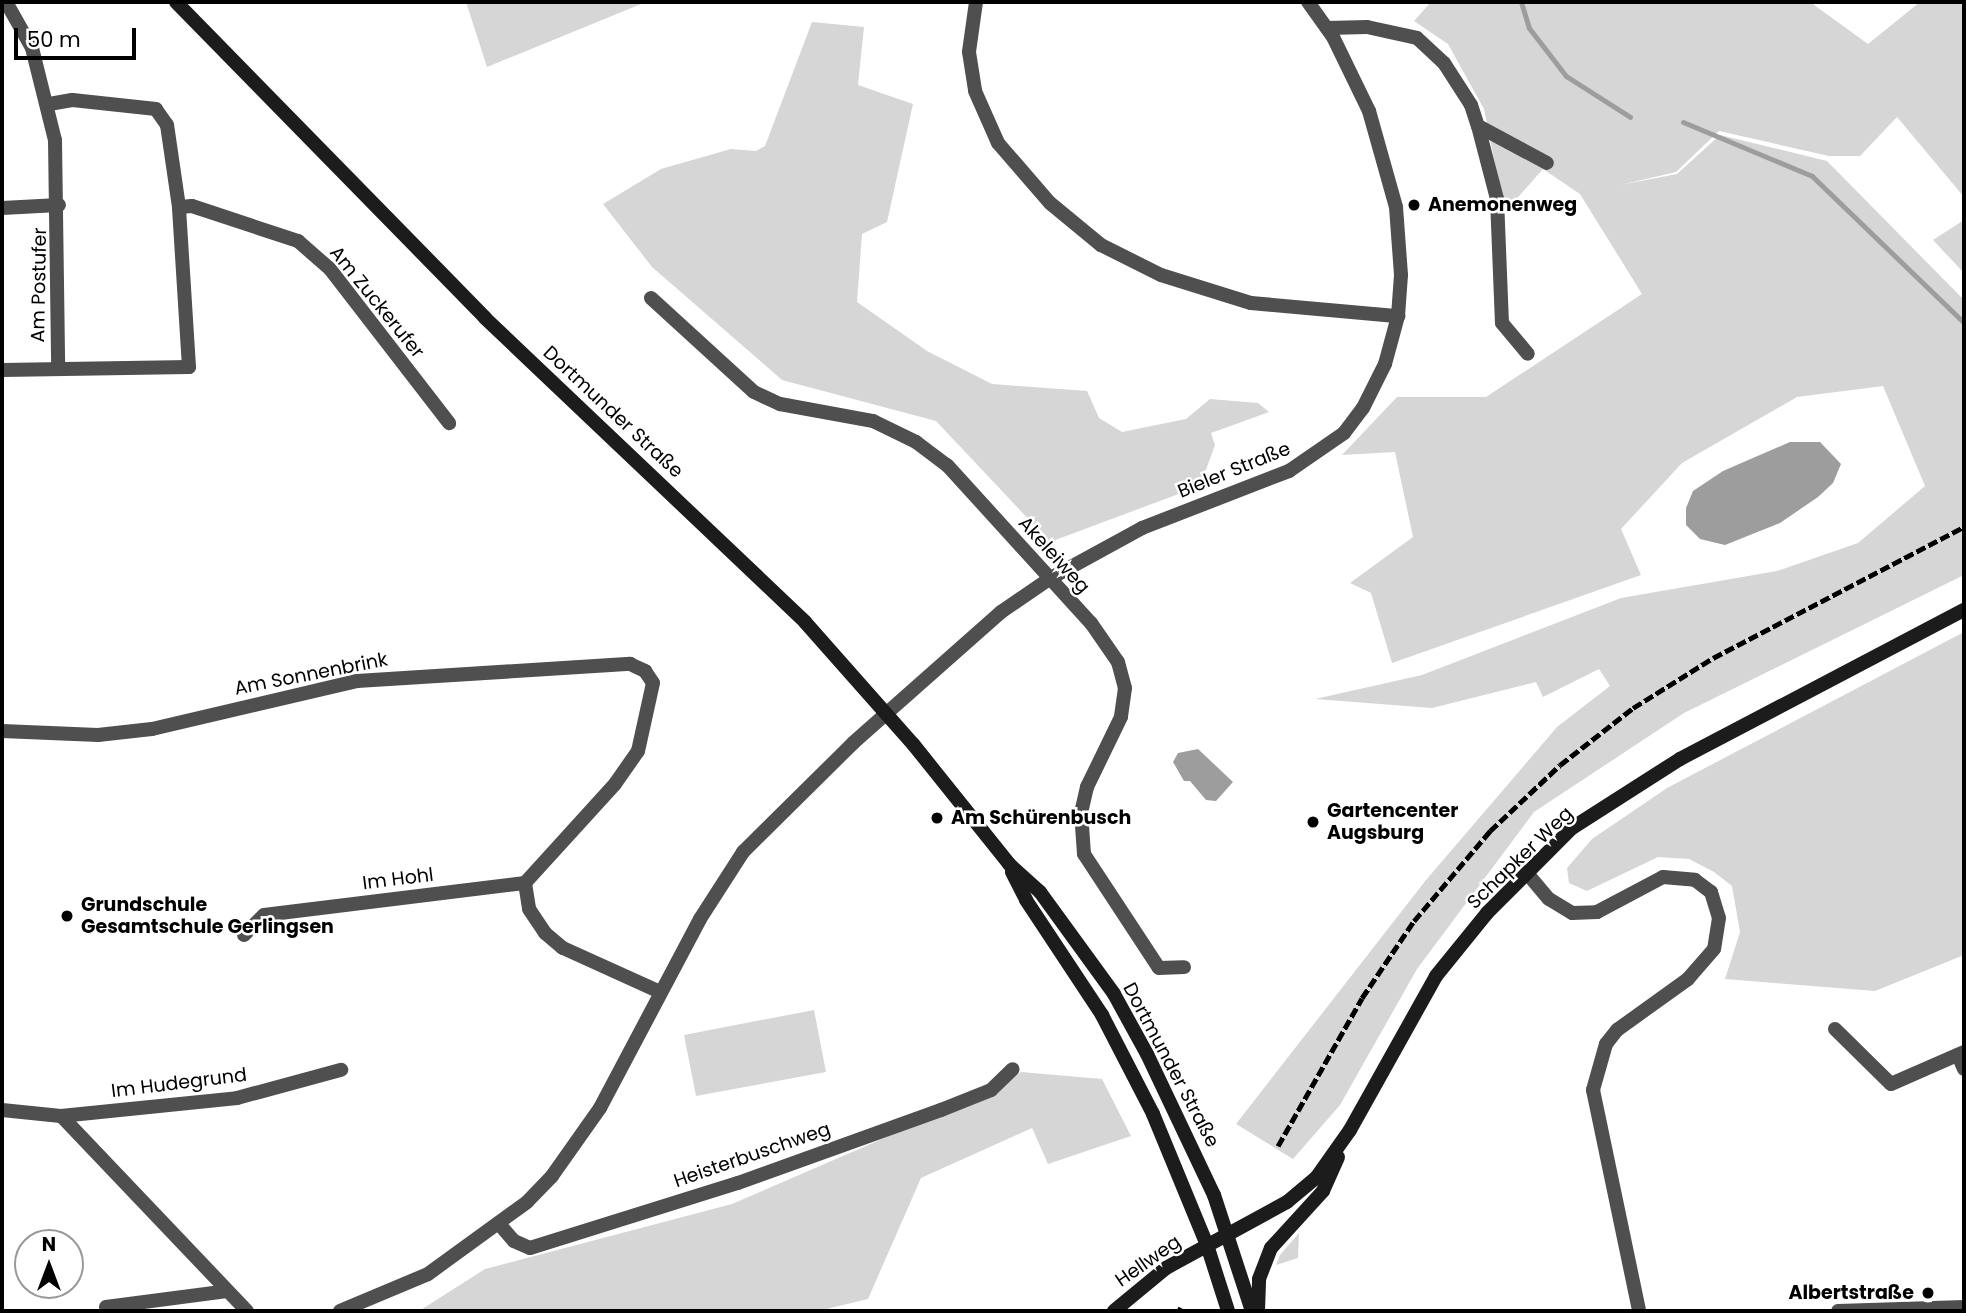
<!DOCTYPE html>
<meta charset="utf-8">
<style>
body{margin:0}
#map{position:relative;width:1966px;height:1313px;overflow:hidden;background:#fff;font-family:Poppins,sans-serif}
div>[style]{position:absolute}
[style*='--x']{left:calc(var(--x)*1px);top:calc(var(--y)*1px);width:calc(var(--w)*1px);rotate:calc(var(--a)*1deg)}
.green>*{inset:0;background:#d6d6d6}
.water>*{inset:0;background:#9d9d9d}
.stream>*{height:5px;margin:-2.5px;padding:0 2.5px;transform-origin:2.5px;border-radius:2.5px;background:#9d9d9d}
.street>*{height:14px;margin:-7px;padding:0 7px;transform-origin:7px;border-radius:7px;background:#4f4f4f}
.secondary>*{height:14px;margin:-7px;padding:0 7px;transform-origin:7px;border-radius:7px;background:#1c1c1c}
.rail>*{height:5px;margin-top:-2.5px;transform-origin:0;background:repeating-linear-gradient(90deg,#000 0 10px,transparent 0 13.5px)}
.dots>*{width:19px;height:19px;translate:-50% -50%;box-sizing:border-box;border:4px solid #fff;border-radius:50%}
span{translate:-50% -50%;white-space:nowrap;text-align:center;line-height:1.15;-webkit-text-stroke:5px #fff;paint-order:stroke}
.poi-label{font-size:19px;color:#000;font-weight:700}
.left{translate:0 -50%;text-align:left}
.right{translate:-100% -50%;text-align:right}
.street-label{font-size:19px;color:#000}
.frame{position:absolute;inset:0;border:4px solid #000;pointer-events:none}
.north{position:absolute;left:14px;top:1229px;width:70px;height:70px;box-sizing:border-box;background:#fff;border:2px solid #999;border-radius:50%;rotate:0deg;font-size:19px;font-weight:700;line-height:28px;text-align:center;color:#000}
.north::after{content:'';display:block;margin:auto;width:24px;height:32px;background:#000;clip-path:polygon(50% 0,100% 100%,50% 72%,0 100%)}
.scale{position:absolute;left:14px;top:28px;width:122px;height:32px;box-sizing:border-box;border:4px solid #000;border-top:0;padding-left:9px;font-size:21px;line-height:24px;white-space:nowrap;color:#000;-webkit-text-stroke:5px #fff;paint-order:stroke}
</style>
<div id="map">
<div class="green">
<i style="clip-path:polygon(466px 2px,646px 2px,487px 67px)"></i>
<i style="clip-path:polygon(1431px 2px,1810px 2px,1868px 44px,1920px 2px,1964px 2px,1964px 197px,1897px 117px,1860px 156px,1829px 156px,1719px 131px,1676px 172px,1620px 185px,1677px 174px,1720px 135px,1827px 161px,1964px 300px,1964px 575px,1684px 713px,1534px 812px,1417px 969px,1340px 1105px,1293px 1159px,1236px 1124px,1426px 880px,1557px 727px,1610px 686px,1599px 669px,1543px 697px,1536px 682px,1432px 708px,1315px 699px,1422px 675px,1621px 598px,1777px 571px,1858px 543px,1925px 486px,1883px 386px,1797px 397px,1682px 463px,1621px 529px,1641px 575px,1392px 663px,1371px 593px,1350px 583px,1413px 537px,1395px 452px,1342px 455px,1397px 397px,1486px 397px,1642px 294px,1580px 194px,1543px 169px,1505px 212px,1484px 109px,1448px 44px,1414px 21px)"></i>
<i style="clip-path:polygon(812px 22px,864px 27px,858px 85px,913px 104px,887px 222px,862px 234px,857px 302px,927px 351px,992px 384px,1087px 391px,1099px 418px,1122px 432px,1186px 419px,1210px 399px,1258px 403px,1269px 412px,1211px 433px,1215px 445px,1200px 486px,1050px 542px,936px 421px,782px 380px,652px 267px,603px 204px,661px 169px,731px 149px,756px 151px,765px 146px)"></i>
<i style="clip-path:polygon(1964px 220px,1964px 273px,1933px 240px)"></i>
<i style="clip-path:polygon(1964px 632px,1964px 955px,1875px 991px,1725px 979px,1740px 932px,1732px 886px,1714px 872px,1689px 859px,1658px 857px,1587px 891px,1569px 883px,1567px 868px,1592px 839px,1667px 788px)"></i>
<i style="clip-path:polygon(814px 1010px,826px 1072px,696px 1096px,684px 1035px)"></i>
<i style="clip-path:polygon(1021px 1072px,1102px 1079px,1131px 1136px,1048px 1164px,1032px 1128px,921px 1178px,868px 1299px,818px 1311px,419px 1311px,485px 1269px,732px 1204px,993px 1091px)"></i>
<i style="clip-path:polygon(1299px 1233px,1298px 1258px,1276px 1265px,1280px 1255px)"></i>
</div>
<div class="water">
<i style="clip-path:polygon(1790px 442px,1820px 442px,1841px 464px,1833px 483px,1818px 497px,1780px 523px,1725px 545px,1700px 539px,1686px 525px,1686px 508px,1693px 491px,1723px 471px)"></i>
<i style="clip-path:polygon(1198px 749px,1233px 782px,1216px 801px,1206px 800px,1190px 781px,1184px 781px,1173px 762px,1178px 753px)"></i>
</div>
<div class="stream">
<i style="--x:1521;--y:2;--w:27;--a:73"></i>
<i style="--x:1529;--y:28;--w:61;--a:52.4"></i>
<i style="--x:1566;--y:76;--w:76;--a:32.6"></i>
<i style="--x:1683;--y:122;--w:140;--a:22.7"></i>
<i style="--x:1812;--y:176;--w:211;--a:44"></i>
</div>
<div class="street">
<i style="--x:6;--y:2;--w:53;--a:60.5"></i>
<i style="--x:32;--y:48;--w:95;--a:76"></i>
<i style="--x:55;--y:140;--w:226;--a:89.2"></i>
<i style="--x:976;--y:2;--w:50;--a:98"></i>
<i style="--x:969;--y:52;--w:39;--a:81"></i>
<i style="--x:975;--y:91;--w:57;--a:66.1"></i>
<i style="--x:998;--y:143;--w:79;--a:49.1"></i>
<i style="--x:1050;--y:203;--w:66;--a:39.5"></i>
<i style="--x:1101;--y:245;--w:67;--a:26.6"></i>
<i style="--x:1161;--y:275;--w:94;--a:17.3"></i>
<i style="--x:1251;--y:303;--w:148;--a:5.1"></i>
<i style="--x:1327;--y:28;--w:40;--a:-1.4"></i>
<i style="--x:1367;--y:27;--w:51;--a:12.4"></i>
<i style="--x:1417;--y:38;--w:37;--a:43"></i>
<i style="--x:1444;--y:63;--w:50;--a:57.3"></i>
<i style="--x:1471;--y:105;--w:22;--a:72"></i>
<i style="--x:1478;--y:126;--w:78;--a:28.2"></i>
<i style="--x:1478;--y:126;--w:75;--a:75.4"></i>
<i style="--x:1497;--y:199;--w:124;--a:87.7"></i>
<i style="--x:1502;--y:323;--w:40;--a:50"></i>
<i style="--x:179;--y:207;--w:13;--a:-4"></i>
<i style="--x:192;--y:206;--w:112;--a:18.3"></i>
<i style="--x:298;--y:241;--w:43;--a:41.2"></i>
<i style="--x:330;--y:269;--w:195;--a:52.3"></i>
<i style="--x:2;--y:208;--w:57;--a:-3"></i>
<i style="--x:651;--y:298;--w:139;--a:42.4"></i>
<i style="--x:754;--y:392;--w:29;--a:25"></i>
<i style="--x:780;--y:404;--w:95;--a:10.4"></i>
<i style="--x:873;--y:421;--w:48;--a:26"></i>
<i style="--x:916;--y:442;--w:39;--a:37"></i>
<i style="--x:947;--y:465;--w:214;--a:47.7"></i>
<i style="--x:1091;--y:623;--w:47;--a:55.3"></i>
<i style="--x:1118;--y:662;--w:27;--a:75"></i>
<i style="--x:1125;--y:688;--w:29;--a:98"></i>
<i style="--x:1121;--y:717;--w:78;--a:115.9"></i>
<i style="--x:1087;--y:787;--w:26;--a:103"></i>
<i style="--x:1081;--y:812;--w:42;--a:85.9"></i>
<i style="--x:1084;--y:854;--w:136;--a:56.7"></i>
<i style="--x:1159;--y:968;--w:25;--a:-2"></i>
<i style="--x:2;--y:370;--w:187;--a:-0.9"></i>
<i style="--x:189;--y:367;--w:160;--a:-93.6"></i>
<i style="--x:179;--y:207;--w:83;--a:-98.3"></i>
<i style="--x:167;--y:125;--w:19;--a:-125"></i>
<i style="--x:156;--y:109;--w:84;--a:-173.9"></i>
<i style="--x:72;--y:100;--w:23;--a:170"></i>
<i style="--x:2;--y:731;--w:96;--a:2.4"></i>
<i style="--x:98;--y:735;--w:54;--a:-6.3"></i>
<i style="--x:152;--y:729;--w:211;--a:-13.2"></i>
<i style="--x:357;--y:681;--w:274;--a:-3.6"></i>
<i style="--x:630;--y:664;--w:17;--a:25"></i>
<i style="--x:645;--y:671;--w:14;--a:56"></i>
<i style="--x:653;--y:683;--w:70;--a:102.4"></i>
<i style="--x:638;--y:751;--w:40;--a:124.9"></i>
<i style="--x:615;--y:784;--w:134;--a:132.3"></i>
<i style="--x:525;--y:883;--w:26;--a:81"></i>
<i style="--x:529;--y:909;--w:29;--a:56"></i>
<i style="--x:545;--y:933;--w:23;--a:40"></i>
<i style="--x:563;--y:948;--w:107;--a:24.4"></i>
<i style="--x:1526;--y:872;--w:35;--a:50"></i>
<i style="--x:1549;--y:899;--w:27;--a:31"></i>
<i style="--x:1572;--y:913;--w:25;--a:-2"></i>
<i style="--x:1597;--y:912;--w:75;--a:-27.9"></i>
<i style="--x:1663;--y:877;--w:32;--a:5"></i>
<i style="--x:1695;--y:880;--w:20;--a:37"></i>
<i style="--x:1711;--y:892;--w:27;--a:73"></i>
<i style="--x:1719;--y:918;--w:31;--a:99"></i>
<i style="--x:1714;--y:949;--w:40;--a:131"></i>
<i style="--x:1688;--y:979;--w:87;--a:144.3"></i>
<i style="--x:1617;--y:1030;--w:18;--a:128"></i>
<i style="--x:1606;--y:1044;--w:48;--a:105.8"></i>
<i style="--x:1593;--y:1090;--w:226;--a:78.2"></i>
<i style="--x:244;--y:935;--w:28;--a:-45"></i>
<i style="--x:264;--y:915;--w:263;--a:-7"></i>
<i style="--x:1835;--y:1029;--w:78;--a:44.5"></i>
<i style="--x:1891;--y:1084;--w:80;--a:-23.7"></i>
<i style="--x:1958;--y:1055;--w:15;--a:67"></i>
<i style="--x:2;--y:1110;--w:59;--a:5.8"></i>
<i style="--x:500;--y:1225;--w:21;--a:49"></i>
<i style="--x:514;--y:1241;--w:17;--a:24"></i>
<i style="--x:530;--y:1248;--w:218;--a:-17.4"></i>
<i style="--x:738;--y:1183;--w:216;--a:-19.8"></i>
<i style="--x:941;--y:1110;--w:54;--a:-21.8"></i>
<i style="--x:991;--y:1090;--w:30;--a:-44"></i>
<i style="--x:106;--y:1307;--w:122;--a:-7.5"></i>
<i style="--x:247;--y:1311;--w:269;--a:-133.6"></i>
<i style="--x:61;--y:1116;--w:177;--a:-5.8"></i>
<i style="--x:237;--y:1098;--w:108;--a:-15.1"></i>
<i style="--x:340;--y:1311;--w:95;--a:-22.8"></i>
<i style="--x:428;--y:1274;--w:122;--a:-36"></i>
<i style="--x:527;--y:1202;--w:36;--a:-46"></i>
<i style="--x:552;--y:1176;--w:83;--a:-54.8"></i>
<i style="--x:600;--y:1108;--w:214;--a:-62.1"></i>
<i style="--x:700;--y:919;--w:80;--a:-57.3"></i>
<i style="--x:743;--y:852;--w:155;--a:-44.7"></i>
<i style="--x:853;--y:743;--w:198;--a:-41.5"></i>
<i style="--x:1001;--y:612;--w:58;--a:-34.5"></i>
<i style="--x:1049;--y:579;--w:106;--a:-28.7"></i>
<i style="--x:1142;--y:528;--w:158;--a:-21.2"></i>
<i style="--x:1289;--y:471;--w:67;--a:-34.6"></i>
<i style="--x:1344;--y:433;--w:31;--a:-53"></i>
<i style="--x:1363;--y:408;--w:49;--a:-63.4"></i>
<i style="--x:1385;--y:364;--w:50;--a:-74.8"></i>
<i style="--x:1398;--y:316;--w:41;--a:-85.8"></i>
<i style="--x:1401;--y:275;--w:68;--a:-94.2"></i>
<i style="--x:1396;--y:207;--w:100;--a:-105.7"></i>
<i style="--x:1369;--y:111;--w:82;--a:-115.9"></i>
<i style="--x:1333;--y:37;--w:43;--a:-125.5"></i>
<i style="--x:1838;--y:1311;--w:126;--a:-1.8"></i>
</div>
<div class="secondary">
<i style="--x:176;--y:2;--w:442;--a:45.6"></i>
<i style="--x:485;--y:318;--w:441;--a:43.5"></i>
<i style="--x:805;--y:622;--w:163;--a:48.5"></i>
<i style="--x:913;--y:744;--w:154;--a:51.3"></i>
<i style="--x:1009;--y:864;--w:42;--a:42.1"></i>
<i style="--x:1040;--y:892;--w:126;--a:54"></i>
<i style="--x:1114;--y:994;--w:68;--a:61.2"></i>
<i style="--x:1147;--y:1054;--w:156;--a:64.6"></i>
<i style="--x:1214;--y:1195;--w:122;--a:71.9"></i>
<i style="--x:1012;--y:872;--w:31;--a:63"></i>
<i style="--x:1026;--y:900;--w:138;--a:56.5"></i>
<i style="--x:1102;--y:1015;--w:111;--a:62.7"></i>
<i style="--x:1153;--y:1114;--w:142;--a:67.6"></i>
<i style="--x:1207;--y:1245;--w:69;--a:72.3"></i>
<i style="--x:1114;--y:1311;--w:67;--a:-39.6"></i>
<i style="--x:1166;--y:1268;--w:138;--a:-28.6"></i>
<i style="--x:1287;--y:1202;--w:38;--a:-40"></i>
<i style="--x:1316;--y:1178;--w:59;--a:-54.7"></i>
<i style="--x:1350;--y:1130;--w:176;--a:-60.8"></i>
<i style="--x:1436;--y:976;--w:81;--a:-51"></i>
<i style="--x:1487;--y:913;--w:120;--a:-45"></i>
<i style="--x:1572;--y:828;--w:128;--a:-32.6"></i>
<i style="--x:1680;--y:759;--w:321;--a:-27.7"></i>
<i style="--x:1258;--y:1311;--w:32;--a:-88"></i>
<i style="--x:1259;--y:1279;--w:33;--a:-69"></i>
<i style="--x:1271;--y:1248;--w:77;--a:-47.6"></i>
<i style="--x:1323;--y:1191;--w:37;--a:-66"></i>
</div>
<div class="rail">
<i style="--x:1278;--y:1146;--w:170;--a:-60.4"></i>
<i style="--x:1362;--y:998;--w:93;--a:-56"></i>
<i style="--x:1414;--y:921;--w:118;--a:-49.8"></i>
<i style="--x:1490;--y:831;--w:96;--a:-43.3"></i>
<i style="--x:1560;--y:765;--w:93;--a:-38"></i>
<i style="--x:1633;--y:708;--w:94;--a:-32"></i>
<i style="--x:1713;--y:658;--w:283;--a:-27.6"></i>
<i style="--x:1179;--y:1311;--w:4;--a:-63"></i>
</div>
<div class="dots">
<i style="left:1414px;top:205px;background:#000"></i>
<i style="left:937px;top:818px;background:#000"></i>
<i style="left:1313px;top:822px;background:#000"></i>
<i style="left:67px;top:916px;background:#000"></i>
<i style="left:1928px;top:1293px;background:#000"></i>
</div>
<div class="poi-label">
<span class="left" style="left:1428px;top:205px">Anemonenweg</span>
<span class="left" style="left:1327px;top:822px">Gartencenter<br>Augsburg</span>
<span class="left" style="left:951px;top:818px">Am Schürenbusch</span>
<span class="left" style="left:81px;top:916px">Grundschule<br>Gesamtschule Gerlingsen</span>
<span class="right" style="left:1914px;top:1293px">Albertstraße</span>
</div>
<div class="street-label">
<span style="left:39px;top:285px;rotate:-89deg">Am Postufer</span>
<span style="left:377px;top:302px;rotate:51deg">Am Zuckerufer</span>
<span style="left:613px;top:412px;rotate:43deg">Dortmunder Straße</span>
<span style="left:1234px;top:470px;rotate:-22deg">Bieler Straße</span>
<span style="left:1054px;top:555px;rotate:48deg">Akeleiweg</span>
<span style="left:311px;top:674px;rotate:-11deg">Am Sonnenbrink</span>
<span style="left:1520px;top:858px;rotate:-44deg">Schapker Weg</span>
<span style="left:398px;top:879px;rotate:-7deg">Im Hohl</span>
<span style="left:1171px;top:1065px;rotate:62deg">Dortmunder Straße</span>
<span style="left:179px;top:1083px;rotate:-7deg">Im Hudegrund</span>
<span style="left:752px;top:1155px;rotate:-19deg">Heisterbuschweg</span>
<span style="left:1148px;top:1261px;rotate:-35deg">Hellweg</span>
</div>
<div class="frame"></div>
<div class="north">N</div>
<div class="scale">50 m</div>
</div>
